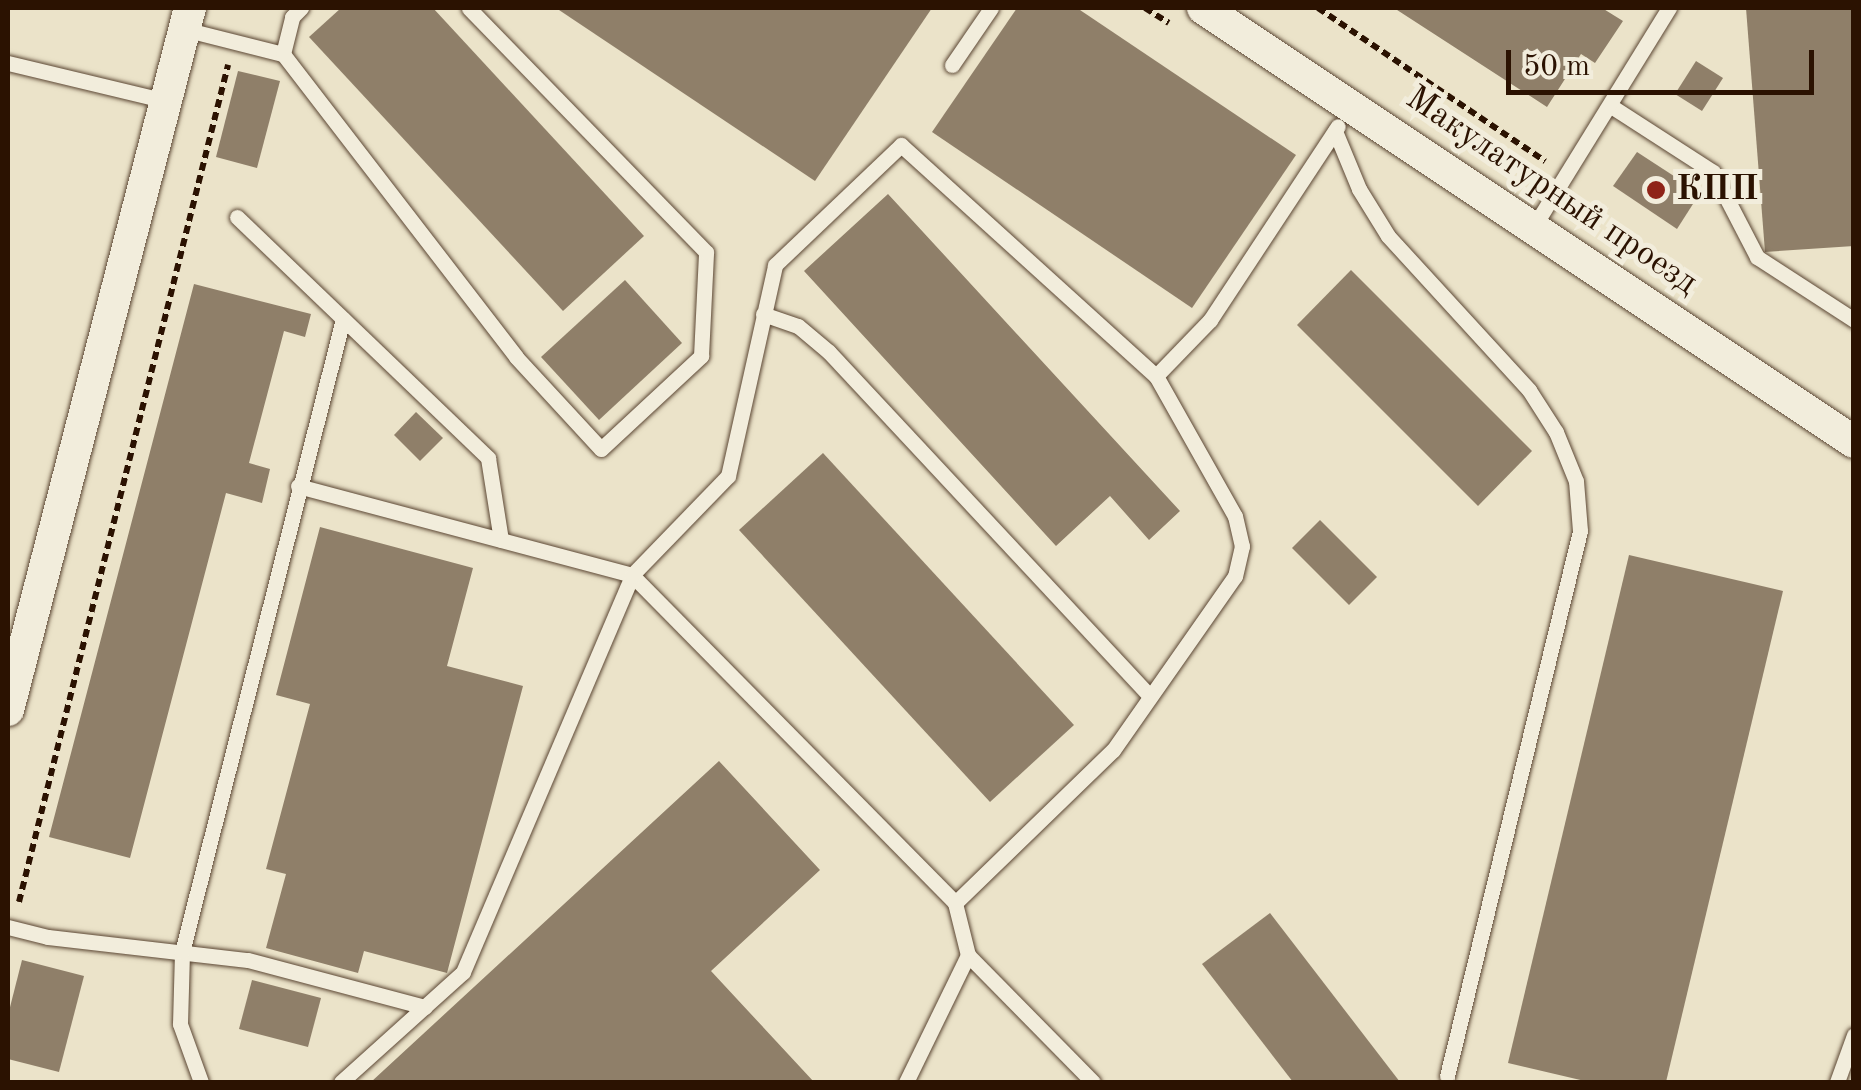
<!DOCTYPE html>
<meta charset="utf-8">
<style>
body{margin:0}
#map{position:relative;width:1861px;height:1090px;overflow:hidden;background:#ebe3c9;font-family:"Old Standard TT",serif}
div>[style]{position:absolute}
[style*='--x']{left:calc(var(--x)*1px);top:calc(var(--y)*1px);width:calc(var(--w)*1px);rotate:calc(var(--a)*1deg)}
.building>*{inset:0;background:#8f7f69}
.path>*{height:6px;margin-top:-3px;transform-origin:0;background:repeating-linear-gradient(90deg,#2b1201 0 8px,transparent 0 13px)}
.roads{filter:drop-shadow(0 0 2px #5b4633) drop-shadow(0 0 2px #5b4633)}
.service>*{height:15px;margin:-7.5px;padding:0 7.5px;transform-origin:7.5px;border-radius:7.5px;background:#f2eddc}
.minor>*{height:32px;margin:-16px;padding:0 16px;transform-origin:16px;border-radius:16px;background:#f2eddc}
.dots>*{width:28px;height:28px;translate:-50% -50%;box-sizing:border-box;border:5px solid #f2eddc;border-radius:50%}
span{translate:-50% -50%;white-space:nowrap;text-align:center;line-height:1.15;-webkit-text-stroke:10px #f2eddc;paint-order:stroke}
.poi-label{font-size:35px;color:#2b1201;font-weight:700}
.left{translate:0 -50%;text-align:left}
.street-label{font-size:35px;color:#2b1201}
.frame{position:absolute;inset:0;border:10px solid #2b1201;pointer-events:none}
.scale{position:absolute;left:1506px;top:50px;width:308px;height:45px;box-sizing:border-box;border:5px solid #2b1201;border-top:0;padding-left:12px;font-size:30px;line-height:35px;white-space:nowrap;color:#2b1201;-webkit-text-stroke:8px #f2eddc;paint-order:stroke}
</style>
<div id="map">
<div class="building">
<i style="clip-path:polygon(341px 8px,433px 8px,644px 236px,563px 311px,309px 37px)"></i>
<i style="clip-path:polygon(556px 8px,932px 8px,815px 181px)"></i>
<i style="clip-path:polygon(1017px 8px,1077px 8px,1296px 155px,1192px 308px,932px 132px)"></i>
<i style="clip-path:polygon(1394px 8px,1602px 8px,1623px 21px,1595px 63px,1581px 54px,1547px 107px)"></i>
<i style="clip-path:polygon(1746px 8px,1854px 8px,1854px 246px,1765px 252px)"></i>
<i style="clip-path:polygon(1696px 61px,1723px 78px,1702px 111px,1675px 94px)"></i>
<i style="clip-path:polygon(238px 71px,280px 81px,257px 168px,216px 157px)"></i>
<i style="clip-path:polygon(1637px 152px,1700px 193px,1677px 229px,1613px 186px)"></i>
<i style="clip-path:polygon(888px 194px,1180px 511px,1149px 540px,1110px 496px,1056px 546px,804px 271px)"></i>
<i style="clip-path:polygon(1351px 270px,1532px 451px,1478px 506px,1297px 325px)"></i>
<i style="clip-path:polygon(625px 280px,682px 343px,599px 420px,541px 357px)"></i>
<i style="clip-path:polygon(194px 284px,311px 314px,305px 337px,284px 331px,249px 463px,270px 469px,262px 503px,226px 493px,130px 858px,49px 837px)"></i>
<i style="clip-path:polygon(416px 412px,443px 438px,420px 461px,394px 435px)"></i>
<i style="clip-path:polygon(823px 453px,1074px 725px,990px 802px,739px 530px)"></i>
<i style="clip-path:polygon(1320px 520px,1377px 577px,1349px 605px,1292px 548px)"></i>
<i style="clip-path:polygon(320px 527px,473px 568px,447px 666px,523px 686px,447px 973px,364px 951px,358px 973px,266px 948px,286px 874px,266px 869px,310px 704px,276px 695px)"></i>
<i style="clip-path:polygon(1629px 555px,1783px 591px,1666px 1082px,1589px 1082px,1508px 1063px)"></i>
<i style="clip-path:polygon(719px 761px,820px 870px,711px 971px,814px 1082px,371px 1082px)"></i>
<i style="clip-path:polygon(1270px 913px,1400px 1082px,1293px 1082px,1202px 964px)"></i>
<i style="clip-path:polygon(22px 960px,84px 976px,59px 1072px,8px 1059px,8px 1015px)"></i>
<i style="clip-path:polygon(252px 980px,321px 998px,308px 1047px,239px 1029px)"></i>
</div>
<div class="path">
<i style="--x:1145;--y:8;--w:28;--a:32"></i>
<i style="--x:1318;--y:8;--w:274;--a:34"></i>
<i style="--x:19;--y:902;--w:863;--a:-75.98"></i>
</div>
<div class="roads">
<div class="service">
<i style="--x:184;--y:29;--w:102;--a:14.2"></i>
<i style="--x:283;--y:54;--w:382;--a:52.4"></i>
<i style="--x:516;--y:357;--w:125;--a:47.3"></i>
<i style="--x:601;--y:449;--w:137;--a:-42.9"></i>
<i style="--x:701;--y:356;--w:104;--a:-87.2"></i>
<i style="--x:706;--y:252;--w:340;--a:-134.2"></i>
<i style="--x:283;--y:54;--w:38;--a:-76"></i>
<i style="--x:292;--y:17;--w:13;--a:-45"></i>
<i style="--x:8;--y:63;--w:163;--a:13.5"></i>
<i style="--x:952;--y:65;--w:69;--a:-55.6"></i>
<i style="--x:1611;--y:106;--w:121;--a:32.9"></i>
<i style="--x:1713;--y:172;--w:96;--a:62.6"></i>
<i style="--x:1757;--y:257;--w:116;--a:33"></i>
<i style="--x:1335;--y:131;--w:63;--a:67.5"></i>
<i style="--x:1359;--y:189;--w:55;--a:58.3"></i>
<i style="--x:1388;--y:236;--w:209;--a:47.5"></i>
<i style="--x:1529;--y:390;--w:50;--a:57.3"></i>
<i style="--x:1556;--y:432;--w:53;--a:67.8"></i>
<i style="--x:1576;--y:481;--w:50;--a:85.4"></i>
<i style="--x:1580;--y:531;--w:561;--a:103.71"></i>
<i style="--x:237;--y:217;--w:348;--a:43.8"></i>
<i style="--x:488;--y:458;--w:83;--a:81"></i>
<i style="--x:1533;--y:228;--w:259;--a:-58.3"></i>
<i style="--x:763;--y:314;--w:37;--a:19"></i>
<i style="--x:798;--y:326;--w:40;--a:40"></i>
<i style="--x:829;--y:352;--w:469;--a:47"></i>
<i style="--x:1156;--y:376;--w:78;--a:-46"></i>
<i style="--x:1210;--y:320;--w:232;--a:-56.6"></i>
<i style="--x:298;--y:486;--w:346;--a:14.9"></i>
<i style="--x:632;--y:575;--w:460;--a:45.4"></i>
<i style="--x:8;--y:927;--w:41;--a:14"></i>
<i style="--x:48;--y:937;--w:201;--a:6.6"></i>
<i style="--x:248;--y:960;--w:183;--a:14.9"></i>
<i style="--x:968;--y:955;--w:178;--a:45.5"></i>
<i style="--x:201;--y:1082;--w:62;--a:-109.9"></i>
<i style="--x:180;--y:1024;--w:72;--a:-88.4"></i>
<i style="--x:182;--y:952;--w:653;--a:-75.73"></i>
<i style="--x:341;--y:1082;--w:164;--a:-42"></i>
<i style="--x:463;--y:972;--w:431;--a:-66.9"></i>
<i style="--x:632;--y:575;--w:138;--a:-45.9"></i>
<i style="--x:728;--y:476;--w:216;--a:-77.4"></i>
<i style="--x:775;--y:265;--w:174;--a:-43.6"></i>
<i style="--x:901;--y:145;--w:344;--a:42.2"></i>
<i style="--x:1156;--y:376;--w:161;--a:60.6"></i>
<i style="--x:1235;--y:516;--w:31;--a:77"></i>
<i style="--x:1242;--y:546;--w:31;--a:103"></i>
<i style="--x:1235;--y:576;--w:213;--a:125"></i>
<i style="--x:1113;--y:750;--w:220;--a:135.9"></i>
<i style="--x:955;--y:903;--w:54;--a:76"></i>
<i style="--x:968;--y:955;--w:141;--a:116"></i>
<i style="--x:1837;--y:1082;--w:50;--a:-70.1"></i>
</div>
<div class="minor">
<i style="--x:1203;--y:8;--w:782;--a:33.69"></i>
<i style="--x:8;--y:710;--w:725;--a:-75.47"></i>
</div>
</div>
<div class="dots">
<i style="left:1656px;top:190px;background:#8f2418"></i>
</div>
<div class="poi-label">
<span class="left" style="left:1676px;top:190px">КПП</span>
</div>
<div class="street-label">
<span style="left:1551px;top:191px;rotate:34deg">Макулатурный проезд</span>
</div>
<div class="frame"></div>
<div class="scale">50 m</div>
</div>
